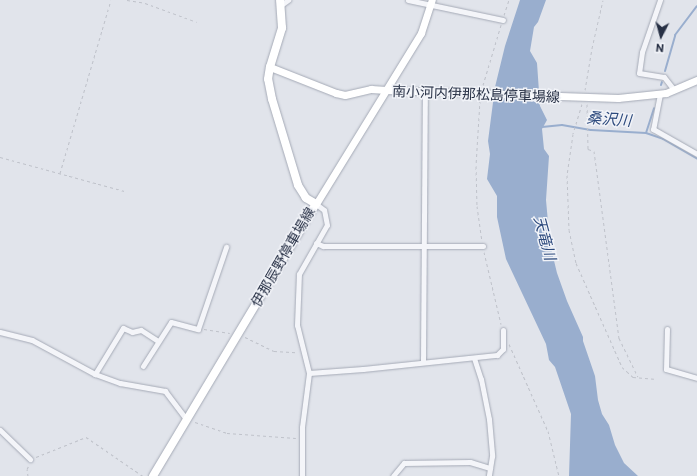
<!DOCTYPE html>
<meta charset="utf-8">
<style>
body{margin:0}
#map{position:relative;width:697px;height:476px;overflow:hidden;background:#e1e4eb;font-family:Commissioner,"Noto Sans JP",sans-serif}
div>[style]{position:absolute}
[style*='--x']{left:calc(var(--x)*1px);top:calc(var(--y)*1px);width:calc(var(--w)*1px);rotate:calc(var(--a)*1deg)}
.water>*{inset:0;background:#99aece}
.stream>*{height:2px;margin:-1px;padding:0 1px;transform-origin:1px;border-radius:1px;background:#99aece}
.path>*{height:1px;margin-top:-0.5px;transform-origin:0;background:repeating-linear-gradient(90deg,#bfc2ca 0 3px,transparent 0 6px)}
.roads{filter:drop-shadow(0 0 1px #a5aab6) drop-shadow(0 0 1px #a5aab6)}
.street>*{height:5px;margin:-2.5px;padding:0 2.5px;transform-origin:2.5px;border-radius:2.5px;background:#f4f5f9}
.secondary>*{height:7px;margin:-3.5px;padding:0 3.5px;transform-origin:3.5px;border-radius:3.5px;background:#fff}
.primary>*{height:8px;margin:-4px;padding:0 4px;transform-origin:4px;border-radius:4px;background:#fff}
span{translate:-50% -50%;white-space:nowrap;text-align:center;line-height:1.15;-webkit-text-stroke:3px #f1f3f8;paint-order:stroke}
.street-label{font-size:14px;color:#273045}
.water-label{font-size:15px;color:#2d4a7d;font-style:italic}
.north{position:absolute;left:641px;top:16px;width:40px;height:40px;-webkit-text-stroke:3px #f1f3f8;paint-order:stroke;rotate:186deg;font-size:11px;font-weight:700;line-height:16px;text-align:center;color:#273045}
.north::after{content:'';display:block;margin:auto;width:14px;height:18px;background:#273045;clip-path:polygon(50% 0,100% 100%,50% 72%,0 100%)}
</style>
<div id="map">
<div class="water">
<i style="clip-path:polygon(520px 0,546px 0,538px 22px,534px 27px,530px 51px,537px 63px,540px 106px,547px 120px,542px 129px,544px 149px,549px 156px,546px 200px,550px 244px,557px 273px,567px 301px,583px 337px,583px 341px,595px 376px,598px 400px,602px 414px,609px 425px,615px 445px,624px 463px,638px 476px,569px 476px,571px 414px,555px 367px,549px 360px,546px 344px,506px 259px,497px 217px,497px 196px,487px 179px,490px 154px,488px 141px,495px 87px,505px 46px)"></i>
</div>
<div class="stream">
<i style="--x:665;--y:71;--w:37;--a:-74"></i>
<i style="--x:675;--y:35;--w:36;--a:-53"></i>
<i style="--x:661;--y:85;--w:3;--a:-72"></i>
<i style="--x:542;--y:127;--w:20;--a:-6"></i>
<i style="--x:562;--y:125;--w:29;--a:10"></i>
<i style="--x:591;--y:130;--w:55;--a:3.1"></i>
<i style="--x:646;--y:133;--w:18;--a:19"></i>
<i style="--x:663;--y:139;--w:39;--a:30"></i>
<i style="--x:646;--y:133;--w:26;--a:-72"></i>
</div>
<div class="path">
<i style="--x:127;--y:0;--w:18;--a:9"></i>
<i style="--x:145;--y:3;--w:55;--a:20.1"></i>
<i style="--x:504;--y:15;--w:16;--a:-72"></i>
<i style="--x:483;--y:85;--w:63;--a:-73.3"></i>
<i style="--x:585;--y:90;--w:43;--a:-80.5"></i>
<i style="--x:592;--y:48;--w:49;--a:-77.1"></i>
<i style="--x:480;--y:100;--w:66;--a:93.5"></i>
<i style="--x:476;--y:166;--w:40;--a:88.6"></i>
<i style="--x:477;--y:206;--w:35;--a:82"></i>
<i style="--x:582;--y:104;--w:31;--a:107"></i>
<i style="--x:573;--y:134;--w:41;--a:98.3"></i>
<i style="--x:567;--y:175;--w:55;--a:87.9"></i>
<i style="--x:569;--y:230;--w:34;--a:78"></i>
<i style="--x:576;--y:263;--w:114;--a:66.1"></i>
<i style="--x:622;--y:367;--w:15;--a:42"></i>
<i style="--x:633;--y:377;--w:21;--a:5"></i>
<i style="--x:587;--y:104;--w:45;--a:88.7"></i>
<i style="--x:588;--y:149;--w:6;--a:18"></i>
<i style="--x:594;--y:151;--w:189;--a:82.4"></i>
<i style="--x:619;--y:338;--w:43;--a:64"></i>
<i style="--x:0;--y:157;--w:129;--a:15.3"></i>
<i style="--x:60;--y:173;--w:180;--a:-73.6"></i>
<i style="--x:484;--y:252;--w:74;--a:76.7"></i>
<i style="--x:204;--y:329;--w:26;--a:9"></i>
<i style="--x:245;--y:337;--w:32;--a:26"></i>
<i style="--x:274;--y:351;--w:22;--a:3"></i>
<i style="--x:509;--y:344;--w:95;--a:65.9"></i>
<i style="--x:548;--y:431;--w:46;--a:76.3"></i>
<i style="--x:195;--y:422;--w:34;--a:19"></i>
<i style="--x:227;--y:433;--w:69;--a:4.1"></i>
<i style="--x:36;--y:457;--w:54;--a:-21.8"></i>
<i style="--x:86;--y:437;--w:69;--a:34.4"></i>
<i style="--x:28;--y:476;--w:7;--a:-98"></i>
<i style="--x:27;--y:469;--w:4;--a:-63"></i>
</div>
<div class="roads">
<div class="street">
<i style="--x:408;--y:0;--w:97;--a:11.9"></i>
<i style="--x:660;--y:0;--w:55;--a:109.1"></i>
<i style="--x:642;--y:52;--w:21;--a:98"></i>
<i style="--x:639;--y:73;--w:25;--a:9"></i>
<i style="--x:664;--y:77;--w:16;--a:52"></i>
<i style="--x:281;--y:5;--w:9;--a:-36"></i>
<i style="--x:660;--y:94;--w:36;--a:101"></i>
<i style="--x:653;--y:129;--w:51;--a:29.6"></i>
<i style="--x:316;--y:243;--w:8;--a:23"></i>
<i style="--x:323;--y:246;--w:160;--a:0"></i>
<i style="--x:667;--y:329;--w:40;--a:91.4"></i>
<i style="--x:666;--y:369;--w:32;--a:16"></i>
<i style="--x:0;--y:332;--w:33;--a:14"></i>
<i style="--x:32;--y:340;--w:72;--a:28.4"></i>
<i style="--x:95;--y:374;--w:27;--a:20"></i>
<i style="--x:120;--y:383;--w:46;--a:10.1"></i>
<i style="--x:165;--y:391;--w:36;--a:53"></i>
<i style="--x:474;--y:358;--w:22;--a:72"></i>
<i style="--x:481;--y:379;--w:41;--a:78.7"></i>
<i style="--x:489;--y:419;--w:37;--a:85"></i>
<i style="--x:492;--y:456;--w:20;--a:99"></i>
<i style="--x:423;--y:362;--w:271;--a:-89.6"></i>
<i style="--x:143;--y:366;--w:52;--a:-57.5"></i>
<i style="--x:171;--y:322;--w:28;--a:15"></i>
<i style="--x:198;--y:329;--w:87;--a:-71.1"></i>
<i style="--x:309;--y:373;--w:54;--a:-4.2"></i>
<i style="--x:363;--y:369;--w:135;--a:-6"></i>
<i style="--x:497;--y:355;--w:8;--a:-45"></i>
<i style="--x:503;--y:349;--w:19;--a:-90"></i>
<i style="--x:95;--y:374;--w:54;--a:-58.7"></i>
<i style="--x:123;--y:328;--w:10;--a:24"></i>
<i style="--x:132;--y:332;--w:9;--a:-13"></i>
<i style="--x:141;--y:330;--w:20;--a:33"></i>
<i style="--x:0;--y:430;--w:42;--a:44"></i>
<i style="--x:302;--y:476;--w:49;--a:-90"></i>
<i style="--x:302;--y:427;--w:54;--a:-82.6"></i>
<i style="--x:309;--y:373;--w:49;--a:-104"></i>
<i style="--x:297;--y:325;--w:51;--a:-87.8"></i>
<i style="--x:299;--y:274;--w:56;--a:-60.3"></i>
<i style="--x:327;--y:225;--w:15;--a:-101"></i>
<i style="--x:324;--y:210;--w:10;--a:-143"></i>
<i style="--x:393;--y:476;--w:17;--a:-50"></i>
<i style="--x:404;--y:463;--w:66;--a:-0.9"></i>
<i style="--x:470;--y:462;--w:21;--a:17"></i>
</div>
<div class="secondary">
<i style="--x:270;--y:67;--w:71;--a:21.5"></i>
<i style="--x:336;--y:93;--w:9;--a:13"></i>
<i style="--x:345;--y:95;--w:27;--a:-13"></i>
<i style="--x:371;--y:89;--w:15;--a:4"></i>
<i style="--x:386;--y:90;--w:67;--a:-58.4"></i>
<i style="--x:421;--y:33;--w:35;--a:-72"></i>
<i style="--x:316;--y:204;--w:134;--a:-58.4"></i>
<i style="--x:386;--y:90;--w:232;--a:2"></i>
<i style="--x:618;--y:98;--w:48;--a:-5.9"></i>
<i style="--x:666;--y:93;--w:34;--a:-23"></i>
</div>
<div class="primary">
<i style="--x:153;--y:476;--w:317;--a:-59.1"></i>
<i style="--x:316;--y:204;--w:12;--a:-149"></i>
<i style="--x:306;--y:198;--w:15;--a:-122"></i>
<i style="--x:298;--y:185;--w:90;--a:-106.8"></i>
<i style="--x:272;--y:99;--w:20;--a:-101"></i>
<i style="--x:268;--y:79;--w:12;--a:-81"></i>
<i style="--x:270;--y:67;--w:41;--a:-72.9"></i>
<i style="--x:282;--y:28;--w:28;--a:-94"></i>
</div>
</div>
<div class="street-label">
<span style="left:476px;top:94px;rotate:2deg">南小河内伊那松島停車場線</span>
<span style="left:283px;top:257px;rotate:-60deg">伊那辰野停車場線</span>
</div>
<div class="water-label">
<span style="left:609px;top:119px;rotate:4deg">桑沢川</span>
<span style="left:545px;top:238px;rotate:75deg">天竜川</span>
</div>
<div class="north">N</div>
</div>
